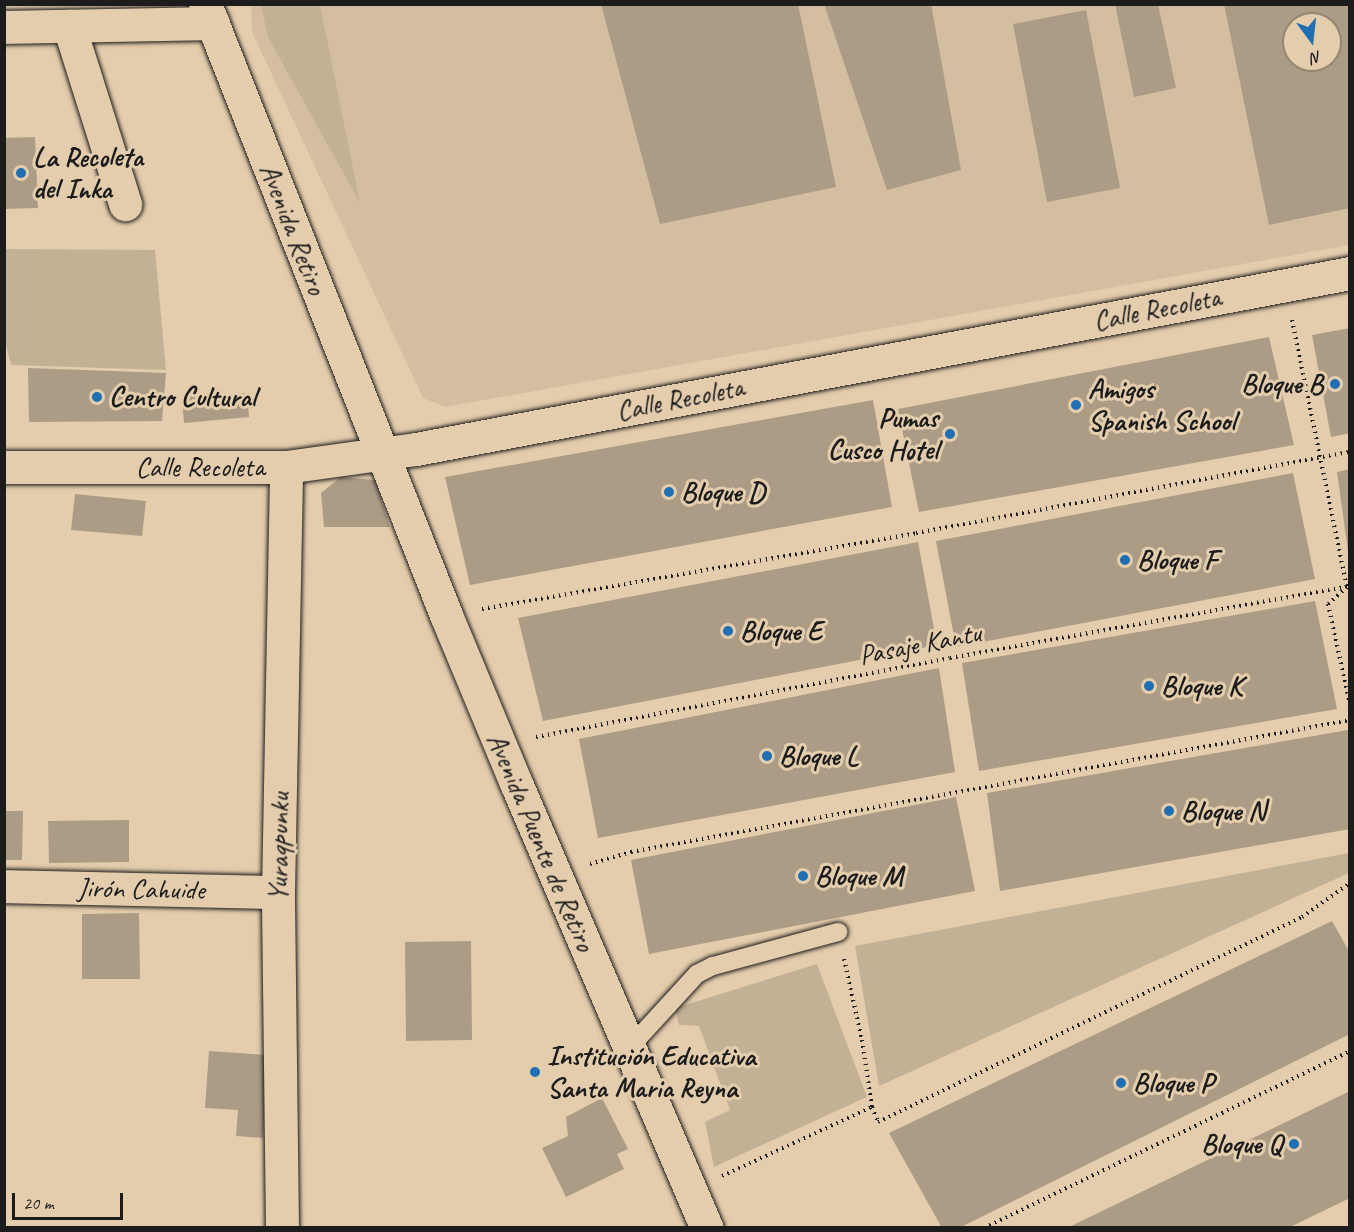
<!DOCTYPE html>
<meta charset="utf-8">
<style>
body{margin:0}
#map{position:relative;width:1354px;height:1232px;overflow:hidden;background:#e4cdad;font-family:Caveat,sans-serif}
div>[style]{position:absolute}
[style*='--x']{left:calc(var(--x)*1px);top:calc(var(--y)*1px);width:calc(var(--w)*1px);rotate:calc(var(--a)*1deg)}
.built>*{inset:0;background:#d3bea1}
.green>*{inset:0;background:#c3b195}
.building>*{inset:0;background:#ac9c85}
.path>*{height:4px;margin-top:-2px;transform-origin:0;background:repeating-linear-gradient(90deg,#1c1c1c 0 1.5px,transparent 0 6px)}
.roads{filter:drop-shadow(0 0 2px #1c1c1c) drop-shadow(0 0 2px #1c1c1c)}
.lane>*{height:18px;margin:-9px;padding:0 9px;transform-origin:9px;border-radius:9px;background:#e4cdad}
.street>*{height:33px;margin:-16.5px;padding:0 16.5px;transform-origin:16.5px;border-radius:16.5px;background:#e4cdad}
.dots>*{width:16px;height:16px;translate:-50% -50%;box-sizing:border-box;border:3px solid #e4cdad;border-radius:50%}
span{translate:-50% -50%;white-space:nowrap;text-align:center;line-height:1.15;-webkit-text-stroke:6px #e4cdad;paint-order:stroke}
.poi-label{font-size:28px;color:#1c1c1c;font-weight:700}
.left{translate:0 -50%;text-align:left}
.right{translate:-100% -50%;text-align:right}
.street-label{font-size:28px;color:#1c1c1c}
.frame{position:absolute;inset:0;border:6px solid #1c1c1c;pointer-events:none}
.north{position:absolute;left:1282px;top:12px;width:60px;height:60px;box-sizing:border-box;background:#e4cdad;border:2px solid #948673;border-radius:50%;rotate:165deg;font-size:16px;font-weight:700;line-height:24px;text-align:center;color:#1c1c1c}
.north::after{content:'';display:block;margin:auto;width:21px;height:27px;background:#1f6fb2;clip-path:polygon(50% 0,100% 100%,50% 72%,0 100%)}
.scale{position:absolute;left:12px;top:1193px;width:111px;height:27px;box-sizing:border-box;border:3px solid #1c1c1c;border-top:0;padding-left:8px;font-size:18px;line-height:21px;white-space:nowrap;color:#1c1c1c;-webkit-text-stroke:4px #e4cdad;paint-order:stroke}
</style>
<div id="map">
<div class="built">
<i style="clip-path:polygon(evenodd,251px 5px,1349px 5px,1349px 245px,445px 407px,423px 398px,252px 32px,251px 5px,1294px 24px,1330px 24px,1330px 60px,1294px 60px,1294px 24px)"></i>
</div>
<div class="green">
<i style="clip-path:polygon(261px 5px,320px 5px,360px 203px,268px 37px)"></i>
<i style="clip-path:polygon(4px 249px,155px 250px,166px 370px,11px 365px,4px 337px)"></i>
<i style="clip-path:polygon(1349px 853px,1349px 873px,879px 1086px,855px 946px)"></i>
<i style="clip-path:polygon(817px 964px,867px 1097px,714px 1167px,705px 1122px,730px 1110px,699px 1026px,679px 1025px,675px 1008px)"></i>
</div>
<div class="building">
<i style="clip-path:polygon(601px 4px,798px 4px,836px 187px,660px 224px)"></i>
<i style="clip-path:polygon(824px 4px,931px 4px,961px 170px,887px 190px)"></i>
<i style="clip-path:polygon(1115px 4px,1158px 4px,1176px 88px,1134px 97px)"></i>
<i style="clip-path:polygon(evenodd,1224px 4px,1350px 4px,1350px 208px,1269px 225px,1224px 4px,1294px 24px,1330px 24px,1330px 60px,1294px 60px,1294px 24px)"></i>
<i style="clip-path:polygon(1086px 10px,1120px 188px,1047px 202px,1013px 24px)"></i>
<i style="clip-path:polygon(35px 137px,38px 208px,4px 209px,4px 138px)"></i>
<i style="clip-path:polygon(1350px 328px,1350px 433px,1331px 437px,1312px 335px)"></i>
<i style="clip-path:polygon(1269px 337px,1294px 445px,919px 512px,898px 409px)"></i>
<i style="clip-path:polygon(28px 368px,166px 373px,162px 421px,29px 422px)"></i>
<i style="clip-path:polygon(247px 393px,249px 417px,184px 423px,182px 397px)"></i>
<i style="clip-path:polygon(873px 400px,892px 507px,470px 585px,445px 477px)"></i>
<i style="clip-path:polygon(1350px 469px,1350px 551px,1348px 551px,1337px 472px)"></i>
<i style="clip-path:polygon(1293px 473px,1315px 579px,956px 647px,936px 541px)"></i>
<i style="clip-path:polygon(341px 477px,375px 480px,390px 527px,324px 527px,321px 493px)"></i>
<i style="clip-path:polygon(75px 494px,146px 501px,142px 536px,71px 530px)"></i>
<i style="clip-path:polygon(918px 542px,937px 645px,543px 721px,518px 618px)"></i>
<i style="clip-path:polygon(1315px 601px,1337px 709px,979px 771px,962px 663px)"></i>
<i style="clip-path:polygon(939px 668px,955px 772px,598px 838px,579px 739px)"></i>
<i style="clip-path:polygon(1348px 730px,1350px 829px,1000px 891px,987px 793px)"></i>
<i style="clip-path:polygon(956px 797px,975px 891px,649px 954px,631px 860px)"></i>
<i style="clip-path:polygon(4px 811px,23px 811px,22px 860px,4px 860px)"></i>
<i style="clip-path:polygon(129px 820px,129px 862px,49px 863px,48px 821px)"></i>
<i style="clip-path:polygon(139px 913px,140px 979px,82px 979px,82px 914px)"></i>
<i style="clip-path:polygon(1332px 921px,1350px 953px,1350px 1034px,959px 1228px,942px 1228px,889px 1133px)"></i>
<i style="clip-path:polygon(471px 941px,472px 1040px,406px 1041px,405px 942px)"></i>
<i style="clip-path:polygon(209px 1051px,268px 1055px,263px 1138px,236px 1136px,238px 1110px,205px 1108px)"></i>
<i style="clip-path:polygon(1350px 1091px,1350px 1198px,1288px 1228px,1067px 1228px)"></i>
<i style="clip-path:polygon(602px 1098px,628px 1149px,617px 1154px,624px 1169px,566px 1197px,542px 1148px,568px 1136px,566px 1117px)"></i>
</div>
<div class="path">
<i style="--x:1292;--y:320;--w:273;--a:78.4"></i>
<i style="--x:1347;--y:587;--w:25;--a:138"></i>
<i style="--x:1328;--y:604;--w:103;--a:77.7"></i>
<i style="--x:482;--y:609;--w:441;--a:-9.9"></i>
<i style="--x:916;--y:533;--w:441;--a:-10.6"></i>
<i style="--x:536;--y:737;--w:421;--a:-10.8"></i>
<i style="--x:950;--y:658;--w:406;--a:-10.2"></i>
<i style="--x:590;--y:864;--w:43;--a:-16.3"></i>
<i style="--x:631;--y:852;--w:731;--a:-10.4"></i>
<i style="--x:844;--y:959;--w:83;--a:77.5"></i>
<i style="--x:862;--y:1040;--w:68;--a:81.5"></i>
<i style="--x:872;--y:1107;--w:16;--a:68"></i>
<i style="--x:878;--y:1122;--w:471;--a:-25.8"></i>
<i style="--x:1302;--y:917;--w:59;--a:-35.3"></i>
<i style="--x:722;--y:1176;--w:165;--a:-24.7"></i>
<i style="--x:984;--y:1228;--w:407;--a:-25.8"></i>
</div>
<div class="roads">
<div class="lane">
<i style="--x:630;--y:1047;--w:99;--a:-47.5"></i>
<i style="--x:697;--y:974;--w:18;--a:-27"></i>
<i style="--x:713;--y:966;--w:130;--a:-15.2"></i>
</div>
<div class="street">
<i style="--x:205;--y:4;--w:657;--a:68.47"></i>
<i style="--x:446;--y:615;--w:182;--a:67.4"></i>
<i style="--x:516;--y:783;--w:484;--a:66.8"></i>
<i style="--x:69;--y:26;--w:187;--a:72.5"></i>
<i style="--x:4;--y:27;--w:209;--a:-1.1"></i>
<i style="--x:4;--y:467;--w:282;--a:0"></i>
<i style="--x:286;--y:467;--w:131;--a:-7.9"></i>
<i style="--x:416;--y:449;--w:950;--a:-10.67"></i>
<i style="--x:4;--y:886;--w:274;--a:1.3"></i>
<i style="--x:282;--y:1228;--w:336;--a:-90.7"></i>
<i style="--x:278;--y:892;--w:425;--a:-88.9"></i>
</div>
</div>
<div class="dots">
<i style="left:21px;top:173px;background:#1f6fb2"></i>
<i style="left:1335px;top:384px;background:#1f6fb2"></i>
<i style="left:97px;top:397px;background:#1f6fb2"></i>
<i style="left:1076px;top:405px;background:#1f6fb2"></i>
<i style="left:950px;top:434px;background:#1f6fb2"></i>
<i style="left:669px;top:492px;background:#1f6fb2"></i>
<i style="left:1125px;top:560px;background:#1f6fb2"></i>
<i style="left:728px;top:631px;background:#1f6fb2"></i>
<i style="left:1149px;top:686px;background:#1f6fb2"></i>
<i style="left:767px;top:756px;background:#1f6fb2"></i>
<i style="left:1169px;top:811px;background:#1f6fb2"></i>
<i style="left:803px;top:876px;background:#1f6fb2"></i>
<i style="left:535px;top:1072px;background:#1f6fb2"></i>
<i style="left:1121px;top:1083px;background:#1f6fb2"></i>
<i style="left:1294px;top:1144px;background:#1f6fb2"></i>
</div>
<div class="poi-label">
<span class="left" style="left:33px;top:173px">La Recoleta<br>del Inka</span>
<span class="right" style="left:1323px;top:384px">Bloque B</span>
<span class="left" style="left:1088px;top:405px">Amigos<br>Spanish School</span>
<span class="left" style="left:109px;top:397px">Centro Cultural</span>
<span class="right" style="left:938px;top:434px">Pumas<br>Cusco Hotel</span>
<span class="left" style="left:681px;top:492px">Bloque D</span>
<span class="left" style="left:1137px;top:560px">Bloque F</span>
<span class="left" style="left:740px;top:631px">Bloque E</span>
<span class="left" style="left:1161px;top:686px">Bloque K</span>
<span class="left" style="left:779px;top:756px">Bloque L</span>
<span class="left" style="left:1181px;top:811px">Bloque N</span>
<span class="left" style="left:815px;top:876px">Bloque M</span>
<span class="left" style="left:547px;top:1072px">Institución Educativa<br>Santa Maria Reyna</span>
<span class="left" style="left:1133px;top:1083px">Bloque P</span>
<span class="right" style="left:1282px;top:1144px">Bloque Q</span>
</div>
<div class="street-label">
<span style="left:293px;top:229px;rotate:69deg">Avenida Retiro</span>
<span style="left:1157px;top:309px;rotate:-11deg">Calle Recoleta</span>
<span style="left:680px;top:399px;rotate:-11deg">Calle Recoleta</span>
<span style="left:200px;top:467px">Calle Recoleta</span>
<span style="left:920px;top:644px;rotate:-11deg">Pasaje Kantu</span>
<span style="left:541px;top:842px;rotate:67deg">Avenida Puente de Retiro</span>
<span style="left:279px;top:847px;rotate:-89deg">Yuraqpunku</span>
<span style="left:141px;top:889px;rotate:1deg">Jirón Cahuide</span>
</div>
<div class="frame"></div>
<div class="north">N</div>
<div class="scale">20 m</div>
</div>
